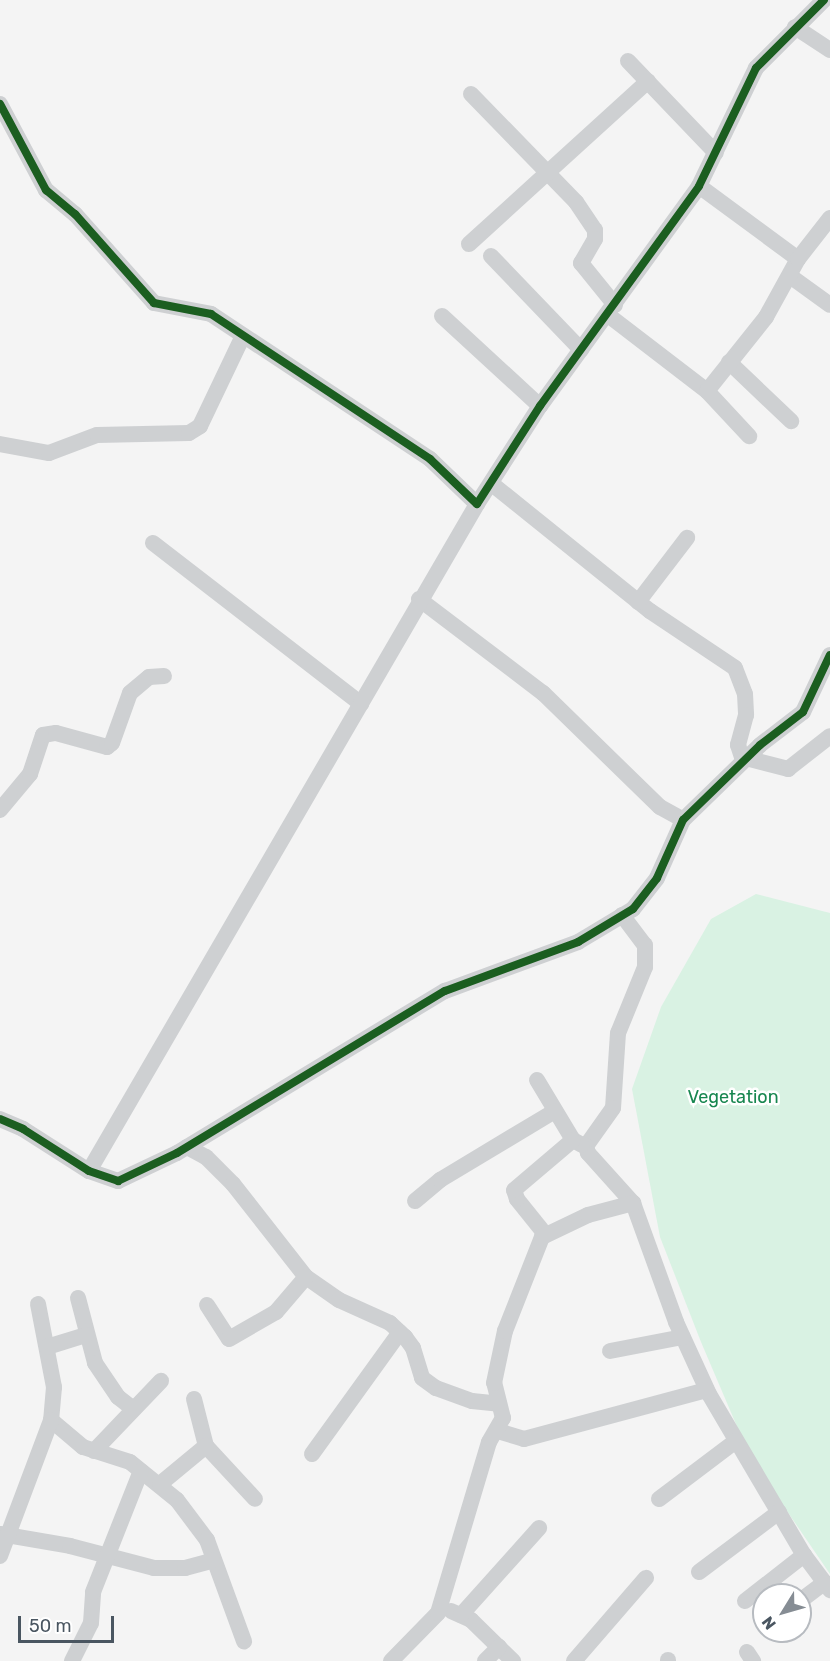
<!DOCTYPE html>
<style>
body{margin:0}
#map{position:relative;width:830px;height:1661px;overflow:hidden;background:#f4f4f4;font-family:Rubik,sans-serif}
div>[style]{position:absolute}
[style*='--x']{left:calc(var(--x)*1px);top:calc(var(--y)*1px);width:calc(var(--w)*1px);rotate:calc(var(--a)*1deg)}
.green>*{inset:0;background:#d9f2e3}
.minor>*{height:16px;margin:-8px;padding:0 8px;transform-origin:8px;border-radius:8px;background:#ced0d2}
.cycleway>*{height:8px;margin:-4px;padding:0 4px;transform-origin:4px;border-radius:4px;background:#1b5e20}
span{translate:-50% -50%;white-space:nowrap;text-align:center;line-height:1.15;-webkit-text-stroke:5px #fff;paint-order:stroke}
.park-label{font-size:18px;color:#17864f}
.north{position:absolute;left:752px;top:1583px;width:60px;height:60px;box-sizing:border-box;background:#fff;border:2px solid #b7bbc0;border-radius:50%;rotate:233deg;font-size:16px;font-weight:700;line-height:24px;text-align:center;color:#4a5661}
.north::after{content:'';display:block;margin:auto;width:21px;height:27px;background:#868d94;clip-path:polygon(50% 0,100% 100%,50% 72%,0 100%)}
.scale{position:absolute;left:18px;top:1616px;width:96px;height:27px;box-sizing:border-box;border:3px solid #4a5661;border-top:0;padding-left:8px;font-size:18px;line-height:21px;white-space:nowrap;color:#4a5661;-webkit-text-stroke:4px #fff;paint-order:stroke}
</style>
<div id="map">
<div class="green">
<i style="clip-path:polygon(756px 894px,830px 913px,830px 1574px,750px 1457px,701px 1342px,660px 1237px,632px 1089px,661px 1007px,711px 919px)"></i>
</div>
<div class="minor">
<i style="--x:795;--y:27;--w:42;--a:33.3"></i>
<i style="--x:628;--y:61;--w:127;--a:46.3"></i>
<i style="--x:471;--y:94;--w:151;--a:45.8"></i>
<i style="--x:576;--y:202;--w:34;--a:56"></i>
<i style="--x:595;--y:230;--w:9;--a:90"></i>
<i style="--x:595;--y:239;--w:28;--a:120"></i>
<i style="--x:581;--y:263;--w:54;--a:51"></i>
<i style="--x:0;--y:104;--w:98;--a:61.9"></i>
<i style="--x:46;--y:190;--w:38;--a:40"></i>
<i style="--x:75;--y:214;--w:119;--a:48.4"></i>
<i style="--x:154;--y:303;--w:58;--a:10.9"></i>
<i style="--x:211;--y:314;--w:263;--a:33.5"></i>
<i style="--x:430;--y:459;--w:65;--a:43.8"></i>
<i style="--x:477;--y:504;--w:117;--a:-57.3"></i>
<i style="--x:540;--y:406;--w:271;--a:-54.1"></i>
<i style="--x:699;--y:186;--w:131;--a:-64.2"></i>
<i style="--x:756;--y:68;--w:96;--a:-45"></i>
<i style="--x:699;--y:186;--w:123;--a:36.4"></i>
<i style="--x:469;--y:244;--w:242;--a:-42.3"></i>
<i style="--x:491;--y:256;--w:130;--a:46.2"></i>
<i style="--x:790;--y:276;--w:49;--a:35.9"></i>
<i style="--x:608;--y:315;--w:125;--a:37.5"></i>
<i style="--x:707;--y:391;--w:62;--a:47"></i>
<i style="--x:442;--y:316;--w:133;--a:42.6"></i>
<i style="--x:729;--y:362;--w:86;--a:43.6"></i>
<i style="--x:707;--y:391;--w:95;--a:-51.4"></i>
<i style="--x:766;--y:317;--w:66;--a:-61.1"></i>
<i style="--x:798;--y:259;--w:52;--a:-52"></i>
<i style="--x:0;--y:444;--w:50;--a:10.4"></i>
<i style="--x:49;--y:453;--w:51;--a:-20.6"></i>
<i style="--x:97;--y:435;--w:92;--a:-1.2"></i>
<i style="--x:189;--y:433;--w:13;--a:-32"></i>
<i style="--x:200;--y:426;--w:100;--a:-64.5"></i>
<i style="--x:492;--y:484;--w:203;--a:38.8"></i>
<i style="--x:650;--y:611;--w:102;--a:33.8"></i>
<i style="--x:735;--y:668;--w:28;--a:69"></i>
<i style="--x:745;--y:694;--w:21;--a:87"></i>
<i style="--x:746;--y:715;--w:31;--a:105"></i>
<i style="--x:738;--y:745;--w:13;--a:72"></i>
<i style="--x:742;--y:757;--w:48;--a:14.6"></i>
<i style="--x:788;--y:769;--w:53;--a:-38.2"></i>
<i style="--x:153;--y:543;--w:263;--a:37.7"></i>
<i style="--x:419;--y:599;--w:156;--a:37.2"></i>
<i style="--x:543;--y:693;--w:163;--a:44.3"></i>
<i style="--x:660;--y:807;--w:26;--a:29"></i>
<i style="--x:638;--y:602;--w:81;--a:-52.6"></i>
<i style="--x:0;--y:810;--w:47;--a:-50.2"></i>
<i style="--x:30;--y:774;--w:41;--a:-71.6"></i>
<i style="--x:43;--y:735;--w:13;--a:-9"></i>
<i style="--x:56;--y:733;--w:53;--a:15.4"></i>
<i style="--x:107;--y:747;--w:6;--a:-39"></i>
<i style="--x:112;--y:743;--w:53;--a:-70.2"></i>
<i style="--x:130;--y:693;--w:25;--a:-40"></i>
<i style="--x:149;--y:677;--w:15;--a:-4"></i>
<i style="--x:622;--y:915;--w:38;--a:53"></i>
<i style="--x:645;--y:945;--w:22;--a:90"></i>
<i style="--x:645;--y:967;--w:71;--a:112.2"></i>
<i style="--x:618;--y:1033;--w:75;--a:93.8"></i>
<i style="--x:613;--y:1108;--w:47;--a:125.4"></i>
<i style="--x:586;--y:1146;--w:7;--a:74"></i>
<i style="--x:588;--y:1153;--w:67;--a:48"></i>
<i style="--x:633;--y:1203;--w:127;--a:70.1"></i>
<i style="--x:676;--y:1322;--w:79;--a:65.4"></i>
<i style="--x:709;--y:1394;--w:187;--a:59.5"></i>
<i style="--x:804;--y:1555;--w:44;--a:53.4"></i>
<i style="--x:537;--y:1080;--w:70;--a:59"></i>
<i style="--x:573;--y:1140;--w:10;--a:29"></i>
<i style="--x:0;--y:1119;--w:25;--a:23"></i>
<i style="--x:23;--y:1129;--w:78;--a:32.5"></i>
<i style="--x:89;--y:1171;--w:31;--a:19"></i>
<i style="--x:118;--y:1181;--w:65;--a:-25.4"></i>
<i style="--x:177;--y:1153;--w:313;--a:-31.2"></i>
<i style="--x:445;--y:991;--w:142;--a:-20.2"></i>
<i style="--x:578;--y:942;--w:64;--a:-31"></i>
<i style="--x:633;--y:909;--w:39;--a:-52"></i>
<i style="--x:657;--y:878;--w:64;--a:-65.9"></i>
<i style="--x:683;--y:820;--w:107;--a:-44.2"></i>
<i style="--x:760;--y:745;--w:54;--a:-37.5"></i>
<i style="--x:803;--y:712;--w:63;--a:-64.7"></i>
<i style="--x:187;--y:1147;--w:21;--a:28"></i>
<i style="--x:206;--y:1157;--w:38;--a:45"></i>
<i style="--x:233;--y:1184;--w:118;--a:51.9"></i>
<i style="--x:306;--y:1277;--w:40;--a:34.9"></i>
<i style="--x:339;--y:1300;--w:56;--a:24.3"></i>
<i style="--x:390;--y:1323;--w:21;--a:43"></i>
<i style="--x:405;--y:1337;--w:14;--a:54"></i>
<i style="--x:413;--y:1348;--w:31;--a:73"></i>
<i style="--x:422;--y:1378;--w:17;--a:36"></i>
<i style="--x:436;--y:1388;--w:38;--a:20"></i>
<i style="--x:472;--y:1401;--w:27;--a:6"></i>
<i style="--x:89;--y:1171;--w:772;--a:-59.81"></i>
<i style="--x:415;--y:1201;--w:33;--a:-40"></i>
<i style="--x:440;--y:1180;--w:134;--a:-31"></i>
<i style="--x:545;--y:1234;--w:45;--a:-128.7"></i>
<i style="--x:517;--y:1199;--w:9;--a:-108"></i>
<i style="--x:514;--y:1190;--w:77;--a:-40.3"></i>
<i style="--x:78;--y:1298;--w:67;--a:75.3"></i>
<i style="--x:95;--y:1363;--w:41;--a:55.9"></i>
<i style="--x:118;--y:1397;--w:18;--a:38"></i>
<i style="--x:38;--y:1304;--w:85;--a:79.1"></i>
<i style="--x:54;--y:1387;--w:33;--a:95"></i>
<i style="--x:51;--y:1420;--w:42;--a:40.2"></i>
<i style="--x:83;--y:1447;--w:49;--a:17.7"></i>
<i style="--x:130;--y:1462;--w:60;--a:39"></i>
<i style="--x:177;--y:1500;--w:50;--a:53.1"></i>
<i style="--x:207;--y:1540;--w:108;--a:69.9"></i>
<i style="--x:207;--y:1305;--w:40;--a:57.1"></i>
<i style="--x:229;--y:1339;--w:54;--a:-29.9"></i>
<i style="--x:276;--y:1312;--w:46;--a:-49.4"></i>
<i style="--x:47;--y:1347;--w:41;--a:-17.1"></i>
<i style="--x:610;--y:1351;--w:74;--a:-10.9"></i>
<i style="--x:194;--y:1399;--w:49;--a:75.7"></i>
<i style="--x:206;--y:1446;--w:72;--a:47.2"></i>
<i style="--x:498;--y:1431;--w:27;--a:17"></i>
<i style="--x:524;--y:1439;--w:189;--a:-15"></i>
<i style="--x:94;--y:1451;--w:97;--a:-46.3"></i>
<i style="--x:312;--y:1454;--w:150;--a:-54.2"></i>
<i style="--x:160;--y:1484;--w:60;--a:-39.6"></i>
<i style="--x:659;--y:1499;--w:96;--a:-37"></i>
<i style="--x:0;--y:1534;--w:71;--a:9.7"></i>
<i style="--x:70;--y:1546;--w:87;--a:14.7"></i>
<i style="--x:154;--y:1568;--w:31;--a:0"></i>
<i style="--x:185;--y:1568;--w:28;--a:-15"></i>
<i style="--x:0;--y:1556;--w:145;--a:-69.4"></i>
<i style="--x:699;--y:1572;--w:100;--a:-36.9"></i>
<i style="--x:745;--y:1601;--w:75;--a:-37.9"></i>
<i style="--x:800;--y:1601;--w:31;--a:-37"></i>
<i style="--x:451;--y:1611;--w:22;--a:24"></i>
<i style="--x:471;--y:1620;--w:59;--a:44.3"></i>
<i style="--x:461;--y:1615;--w:117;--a:-48.1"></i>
<i style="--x:747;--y:1652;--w:11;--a:56"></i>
<i style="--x:72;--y:1661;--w:42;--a:-63.4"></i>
<i style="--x:91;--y:1623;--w:31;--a:-86"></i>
<i style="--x:93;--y:1592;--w:130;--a:-68.4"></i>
<i style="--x:391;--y:1661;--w:67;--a:-45.6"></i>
<i style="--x:438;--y:1613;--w:178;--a:-73.4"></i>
<i style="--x:489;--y:1442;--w:28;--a:-60"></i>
<i style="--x:503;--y:1418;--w:36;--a:-104"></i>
<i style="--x:494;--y:1383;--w:53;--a:-78.1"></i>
<i style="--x:505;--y:1331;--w:101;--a:-68.5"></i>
<i style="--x:542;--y:1237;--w:51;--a:-25.6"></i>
<i style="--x:588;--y:1215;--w:47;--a:-14.9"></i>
<i style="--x:485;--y:1661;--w:20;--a:-45"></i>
<i style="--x:574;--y:1661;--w:110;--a:-49.1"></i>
<i style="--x:668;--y:1661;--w:1;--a:-90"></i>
</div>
<div class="cycleway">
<i style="--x:0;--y:104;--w:98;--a:61.9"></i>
<i style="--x:46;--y:190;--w:38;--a:40"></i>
<i style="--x:75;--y:214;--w:119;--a:48.4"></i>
<i style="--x:154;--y:303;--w:58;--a:10.9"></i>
<i style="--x:211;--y:314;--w:263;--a:33.5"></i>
<i style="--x:430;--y:459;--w:65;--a:43.8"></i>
<i style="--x:477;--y:504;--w:117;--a:-57.3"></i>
<i style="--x:540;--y:406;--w:271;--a:-54.1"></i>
<i style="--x:699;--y:186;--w:131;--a:-64.2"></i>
<i style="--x:756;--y:68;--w:96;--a:-45"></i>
<i style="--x:0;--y:1119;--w:25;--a:23"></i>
<i style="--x:23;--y:1129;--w:78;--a:32.5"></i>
<i style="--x:89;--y:1171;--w:31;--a:19"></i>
<i style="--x:118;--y:1181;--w:65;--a:-25.4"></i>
<i style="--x:177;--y:1153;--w:313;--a:-31.2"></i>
<i style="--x:445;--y:991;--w:142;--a:-20.2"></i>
<i style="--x:578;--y:942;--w:64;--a:-31"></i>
<i style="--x:633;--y:909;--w:39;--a:-52"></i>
<i style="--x:657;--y:878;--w:64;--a:-65.9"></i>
<i style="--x:683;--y:820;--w:107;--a:-44.2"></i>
<i style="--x:760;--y:745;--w:54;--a:-37.5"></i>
<i style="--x:803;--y:712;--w:63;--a:-64.7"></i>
</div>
<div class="park-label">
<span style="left:733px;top:1097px">Vegetation</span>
</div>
<div class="north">N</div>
<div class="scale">50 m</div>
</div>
